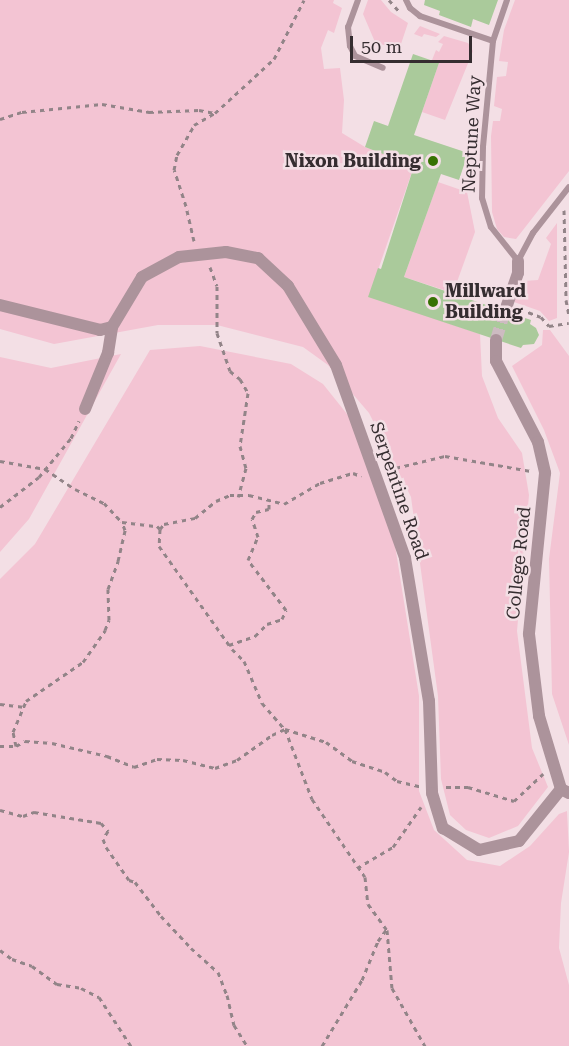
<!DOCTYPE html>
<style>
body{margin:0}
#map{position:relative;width:569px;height:1046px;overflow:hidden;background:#f3dfe5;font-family:"Roboto Serif",serif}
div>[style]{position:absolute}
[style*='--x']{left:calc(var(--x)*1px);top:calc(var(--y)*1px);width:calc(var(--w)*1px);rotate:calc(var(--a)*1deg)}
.green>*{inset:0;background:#f3c4d3}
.building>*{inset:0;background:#aaca9b}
.street-tunnel>*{height:12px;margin-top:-6px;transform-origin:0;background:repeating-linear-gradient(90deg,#cdbbc1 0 12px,transparent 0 18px)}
.path>*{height:3px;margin-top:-1.5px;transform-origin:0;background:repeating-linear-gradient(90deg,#928488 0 4.5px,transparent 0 9px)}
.lane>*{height:6px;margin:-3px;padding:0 3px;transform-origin:3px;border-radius:3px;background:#ac939b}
.street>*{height:12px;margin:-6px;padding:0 6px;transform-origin:6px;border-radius:6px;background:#ac939b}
.dots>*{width:16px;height:16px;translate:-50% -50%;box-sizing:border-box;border:3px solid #f3dfe5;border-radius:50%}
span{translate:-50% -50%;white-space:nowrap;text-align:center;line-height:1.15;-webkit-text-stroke:5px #f3dfe5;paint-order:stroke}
.street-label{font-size:18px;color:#352d30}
.poi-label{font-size:18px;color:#352d30;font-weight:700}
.right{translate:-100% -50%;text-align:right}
.left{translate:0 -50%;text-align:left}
.scale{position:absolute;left:350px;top:36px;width:122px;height:27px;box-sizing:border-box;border:3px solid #352d30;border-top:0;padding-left:8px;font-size:18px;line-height:21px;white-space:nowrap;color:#352d30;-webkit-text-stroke:4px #f3dfe5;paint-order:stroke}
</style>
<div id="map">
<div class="green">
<i style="clip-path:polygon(0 0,334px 0,333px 3px,342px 8px,334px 33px,328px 30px,321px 48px,324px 69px,340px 68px,344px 100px,342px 133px,365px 147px,414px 166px,369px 296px,480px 334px,482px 376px,498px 418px,522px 453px,529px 495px,517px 631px,532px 748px,548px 787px,518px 826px,489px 838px,466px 830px,450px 815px,441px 779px,438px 696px,411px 497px,369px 413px,328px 365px,303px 347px,217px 325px,158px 325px,54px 344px,0 329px)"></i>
<i style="clip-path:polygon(368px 0,381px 0,391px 12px,408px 23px,399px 50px,375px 42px,363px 14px)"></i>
<i style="clip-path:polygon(515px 0,569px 0,569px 171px,516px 239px,504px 237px,497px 229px,492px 212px,491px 136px,493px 121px,500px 121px,502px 109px,494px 106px,497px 77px,506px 76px,508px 62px,499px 61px,504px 30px)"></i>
<i style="clip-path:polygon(420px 26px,440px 34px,436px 37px,424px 34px,422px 37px,414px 34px)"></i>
<i style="clip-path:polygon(444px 36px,468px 43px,473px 51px,445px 120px,422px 112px,439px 63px,432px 60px,436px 50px,439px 52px,443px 44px,438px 42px)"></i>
<i style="clip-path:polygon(438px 182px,467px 192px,475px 232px,453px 293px,404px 277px)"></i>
<i style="clip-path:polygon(557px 223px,557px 318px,549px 321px,540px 311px,514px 302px,524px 281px,538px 280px,551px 244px,546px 238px)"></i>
<i style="clip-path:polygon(543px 330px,550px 330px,569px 356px,569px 745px,552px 694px,549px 559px,560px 473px,544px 430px,512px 366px,542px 345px)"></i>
<i style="clip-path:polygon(200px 346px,291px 364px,323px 384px,351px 419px,390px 514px,419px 696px,419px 791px,434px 830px,467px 860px,500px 866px,530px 846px,559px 814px,567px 811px,569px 852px,561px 903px,559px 948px,569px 985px,569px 1046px,0 1046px,0 579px,35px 544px,150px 350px)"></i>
<i style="clip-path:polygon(121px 354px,29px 519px,0 552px,0 357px,51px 368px)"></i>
</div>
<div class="building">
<i style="clip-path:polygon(425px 0,498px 0,489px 25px,473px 19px,471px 27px,439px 15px,440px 11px,424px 5px)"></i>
<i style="clip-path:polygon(413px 54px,439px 63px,414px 135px,468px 153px,459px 180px,441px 174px,404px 277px,531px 320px,530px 324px,536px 328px,539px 335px,534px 344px,523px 345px,521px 348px,368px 297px,378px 268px,381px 269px,414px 166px,365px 147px,374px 121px,388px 126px)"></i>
</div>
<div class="street-tunnel">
<i style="--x:496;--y:340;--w:30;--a:-73"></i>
</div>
<div class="path">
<i style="--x:389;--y:0;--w:15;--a:48"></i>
<i style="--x:0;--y:119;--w:23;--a:-18"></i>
<i style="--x:22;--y:112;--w:80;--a:-5.7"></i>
<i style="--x:102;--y:104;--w:48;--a:9.7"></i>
<i style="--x:149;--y:112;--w:50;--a:-2.3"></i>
<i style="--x:199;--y:110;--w:16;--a:11"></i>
<i style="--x:215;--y:113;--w:80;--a:-42.5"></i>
<i style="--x:274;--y:59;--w:66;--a:-63"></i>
<i style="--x:564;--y:210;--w:90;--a:88.7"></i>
<i style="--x:566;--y:300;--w:16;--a:79"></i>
<i style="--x:194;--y:241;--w:36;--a:-103"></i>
<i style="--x:186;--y:206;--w:38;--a:-108"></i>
<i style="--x:174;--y:170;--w:15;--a:-79"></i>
<i style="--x:177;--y:155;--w:34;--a:-60"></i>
<i style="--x:194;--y:125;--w:24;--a:-30"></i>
<i style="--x:210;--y:267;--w:20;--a:70"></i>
<i style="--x:217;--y:286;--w:47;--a:90"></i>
<i style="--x:217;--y:333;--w:40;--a:71.1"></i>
<i style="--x:230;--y:371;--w:13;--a:39"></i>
<i style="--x:240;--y:379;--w:16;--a:60"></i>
<i style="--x:248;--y:393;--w:54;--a:98.6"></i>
<i style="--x:240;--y:446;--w:23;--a:75"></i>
<i style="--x:246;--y:468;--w:30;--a:105"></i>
<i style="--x:520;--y:309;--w:22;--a:21"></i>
<i style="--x:541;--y:317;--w:12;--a:48"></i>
<i style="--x:549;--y:326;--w:20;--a:-9"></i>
<i style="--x:0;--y:461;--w:46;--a:10.1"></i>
<i style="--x:45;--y:469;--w:36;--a:34"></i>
<i style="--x:75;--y:489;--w:32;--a:26"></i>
<i style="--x:104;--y:503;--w:26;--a:47"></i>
<i style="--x:122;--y:522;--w:35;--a:7"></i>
<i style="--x:157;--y:526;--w:4;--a:45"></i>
<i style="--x:160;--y:529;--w:6;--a:-51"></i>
<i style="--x:164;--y:524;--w:32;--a:-11"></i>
<i style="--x:195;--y:518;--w:27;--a:-39"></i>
<i style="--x:216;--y:501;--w:15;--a:-23"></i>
<i style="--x:230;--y:495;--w:19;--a:0"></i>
<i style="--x:249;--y:495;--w:36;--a:14"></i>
<i style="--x:284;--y:504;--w:42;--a:-30.3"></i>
<i style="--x:320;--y:483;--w:34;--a:-17"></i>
<i style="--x:353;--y:473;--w:9;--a:21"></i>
<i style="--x:387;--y:470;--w:60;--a:-13.6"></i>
<i style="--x:445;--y:456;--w:87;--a:9.9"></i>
<i style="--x:0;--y:507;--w:49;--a:-37.6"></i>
<i style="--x:39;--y:477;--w:50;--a:-50.6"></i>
<i style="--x:71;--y:438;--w:19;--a:-65"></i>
<i style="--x:160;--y:529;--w:17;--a:93"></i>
<i style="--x:159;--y:546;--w:126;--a:54.7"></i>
<i style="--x:232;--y:649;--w:17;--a:45"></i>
<i style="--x:244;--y:661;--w:46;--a:66.8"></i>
<i style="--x:262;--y:703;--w:35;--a:49"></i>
<i style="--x:285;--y:729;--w:75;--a:68.9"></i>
<i style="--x:312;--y:799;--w:94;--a:55.8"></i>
<i style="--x:365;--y:877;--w:27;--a:84"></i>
<i style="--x:368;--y:904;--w:32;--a:54"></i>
<i style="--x:387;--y:930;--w:58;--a:85.1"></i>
<i style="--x:392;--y:988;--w:67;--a:60.4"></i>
<i style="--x:229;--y:645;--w:28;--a:-19"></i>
<i style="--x:255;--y:636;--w:17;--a:-45"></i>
<i style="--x:267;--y:624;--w:16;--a:-18"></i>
<i style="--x:282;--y:619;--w:10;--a:-66"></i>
<i style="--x:286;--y:610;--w:63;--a:-127.2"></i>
<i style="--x:248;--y:560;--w:25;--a:-67"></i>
<i style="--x:258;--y:537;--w:19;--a:-108"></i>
<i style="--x:252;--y:519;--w:8;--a:-60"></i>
<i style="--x:256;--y:512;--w:13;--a:-13"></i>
<i style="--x:269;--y:509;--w:9;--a:-90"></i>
<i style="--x:0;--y:704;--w:23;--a:7"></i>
<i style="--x:0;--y:746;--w:16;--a:0"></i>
<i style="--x:16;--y:746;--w:10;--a:-29"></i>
<i style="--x:25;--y:741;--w:27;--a:4"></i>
<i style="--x:52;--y:743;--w:57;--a:13.3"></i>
<i style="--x:107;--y:756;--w:29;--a:22"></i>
<i style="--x:134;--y:767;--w:24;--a:-19"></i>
<i style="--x:157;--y:759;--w:26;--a:2"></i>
<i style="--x:183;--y:760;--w:33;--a:14"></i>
<i style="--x:215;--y:768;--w:23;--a:-20"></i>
<i style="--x:237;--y:760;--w:43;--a:-35.5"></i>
<i style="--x:272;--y:735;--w:14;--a:-25"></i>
<i style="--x:285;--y:729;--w:43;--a:17.6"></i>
<i style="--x:326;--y:742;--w:32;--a:36"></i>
<i style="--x:352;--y:761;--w:35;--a:18"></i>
<i style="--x:385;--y:772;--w:15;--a:37"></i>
<i style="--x:397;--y:781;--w:23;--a:13"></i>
<i style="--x:16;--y:746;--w:14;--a:-102"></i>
<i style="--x:13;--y:732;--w:34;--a:-67"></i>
<i style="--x:26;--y:701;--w:69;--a:-34.4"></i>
<i style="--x:83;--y:662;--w:39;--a:-55"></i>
<i style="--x:105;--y:630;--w:11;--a:-68"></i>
<i style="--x:109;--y:620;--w:31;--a:-92"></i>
<i style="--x:108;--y:589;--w:30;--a:-70"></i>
<i style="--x:118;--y:561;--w:32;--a:-77"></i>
<i style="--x:125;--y:530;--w:9;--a:-111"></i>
<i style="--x:446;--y:787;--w:22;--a:0"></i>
<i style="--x:468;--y:787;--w:48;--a:16.9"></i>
<i style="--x:514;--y:801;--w:40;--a:-43"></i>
<i style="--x:0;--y:810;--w:24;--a:15"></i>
<i style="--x:23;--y:816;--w:12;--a:-20"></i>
<i style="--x:34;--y:812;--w:68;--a:9.3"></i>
<i style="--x:101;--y:823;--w:11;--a:49"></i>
<i style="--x:108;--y:831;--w:9;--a:122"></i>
<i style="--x:103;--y:839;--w:9;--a:69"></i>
<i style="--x:106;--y:847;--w:40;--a:55.1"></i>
<i style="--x:129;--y:880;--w:6;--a:18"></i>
<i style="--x:135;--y:882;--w:43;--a:52.6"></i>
<i style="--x:161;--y:916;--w:44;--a:46.8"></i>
<i style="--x:191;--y:948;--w:36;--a:42"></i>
<i style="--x:218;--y:972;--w:25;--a:69"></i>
<i style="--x:227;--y:995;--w:31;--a:77"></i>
<i style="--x:234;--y:1025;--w:25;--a:58"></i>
<i style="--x:357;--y:868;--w:42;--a:-30.3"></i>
<i style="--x:393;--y:847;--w:49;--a:-55"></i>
<i style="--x:0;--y:950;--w:15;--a:37"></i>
<i style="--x:12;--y:959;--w:21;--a:19"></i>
<i style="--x:32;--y:966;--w:31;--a:36"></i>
<i style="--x:57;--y:984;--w:24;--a:9"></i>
<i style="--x:81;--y:988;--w:20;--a:27"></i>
<i style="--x:99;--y:997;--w:59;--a:56.9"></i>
<i style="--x:322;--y:1046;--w:77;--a:-58.8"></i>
<i style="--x:362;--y:980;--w:42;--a:-67.7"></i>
<i style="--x:378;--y:941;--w:14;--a:-54"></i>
</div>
<div class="lane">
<i style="--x:358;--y:0;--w:29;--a:110"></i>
<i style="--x:348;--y:27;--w:19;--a:84"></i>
<i style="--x:350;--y:46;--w:11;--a:63"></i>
<i style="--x:355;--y:56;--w:30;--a:23"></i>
<i style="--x:406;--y:0;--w:9;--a:63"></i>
<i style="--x:410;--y:8;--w:13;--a:39"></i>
<i style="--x:420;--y:16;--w:77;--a:18.9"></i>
<i style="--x:507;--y:0;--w:43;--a:108.9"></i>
<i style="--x:493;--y:41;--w:106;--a:95.4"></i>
<i style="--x:483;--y:147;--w:51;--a:91.1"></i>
<i style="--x:482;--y:198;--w:30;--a:73"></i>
<i style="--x:491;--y:227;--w:43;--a:51.5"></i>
<i style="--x:518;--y:261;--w:32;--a:-62"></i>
<i style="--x:533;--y:233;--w:58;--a:-52"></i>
</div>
<div class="street">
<i style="--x:0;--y:305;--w:103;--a:14"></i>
<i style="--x:100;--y:330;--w:12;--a:-14"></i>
<i style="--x:505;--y:311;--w:40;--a:-71.1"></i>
<i style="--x:518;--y:273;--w:12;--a:-90"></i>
<i style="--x:496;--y:340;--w:21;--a:90"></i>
<i style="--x:496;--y:361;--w:91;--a:62.6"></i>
<i style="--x:538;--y:442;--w:32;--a:77"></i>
<i style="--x:545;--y:473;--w:162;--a:95.7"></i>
<i style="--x:529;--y:634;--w:83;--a:83"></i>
<i style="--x:539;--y:716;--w:76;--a:73.2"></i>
<i style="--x:561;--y:789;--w:9;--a:27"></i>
<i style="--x:85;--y:409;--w:61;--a:-67.7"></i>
<i style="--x:108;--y:353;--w:26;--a:-81"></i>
<i style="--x:112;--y:327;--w:58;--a:-59"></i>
<i style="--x:142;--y:277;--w:42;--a:-28.4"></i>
<i style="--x:179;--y:257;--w:47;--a:-6.1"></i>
<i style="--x:226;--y:252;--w:33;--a:11"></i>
<i style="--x:258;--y:258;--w:41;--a:43"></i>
<i style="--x:288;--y:286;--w:92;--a:58.7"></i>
<i style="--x:336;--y:365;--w:205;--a:70.3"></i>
<i style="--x:405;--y:558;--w:145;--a:80.5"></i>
<i style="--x:429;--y:701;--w:92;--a:88.1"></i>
<i style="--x:432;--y:793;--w:37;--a:73"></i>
<i style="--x:443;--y:828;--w:42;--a:31.4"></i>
<i style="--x:479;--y:850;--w:41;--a:-12.7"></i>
<i style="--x:519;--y:841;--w:67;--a:-51.1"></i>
</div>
<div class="dots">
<i style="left:433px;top:161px;background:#377203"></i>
<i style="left:433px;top:302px;background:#377203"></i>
</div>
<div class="street-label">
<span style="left:472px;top:134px;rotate:-87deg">Neptune Way</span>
<span style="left:399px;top:491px;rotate:71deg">Serpentine Road</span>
<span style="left:519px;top:563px;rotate:-84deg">College Road</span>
</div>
<div class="poi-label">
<span class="right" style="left:421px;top:161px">Nixon Building</span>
<span class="left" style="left:445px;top:302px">Millward<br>Building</span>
</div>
<div class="scale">50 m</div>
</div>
